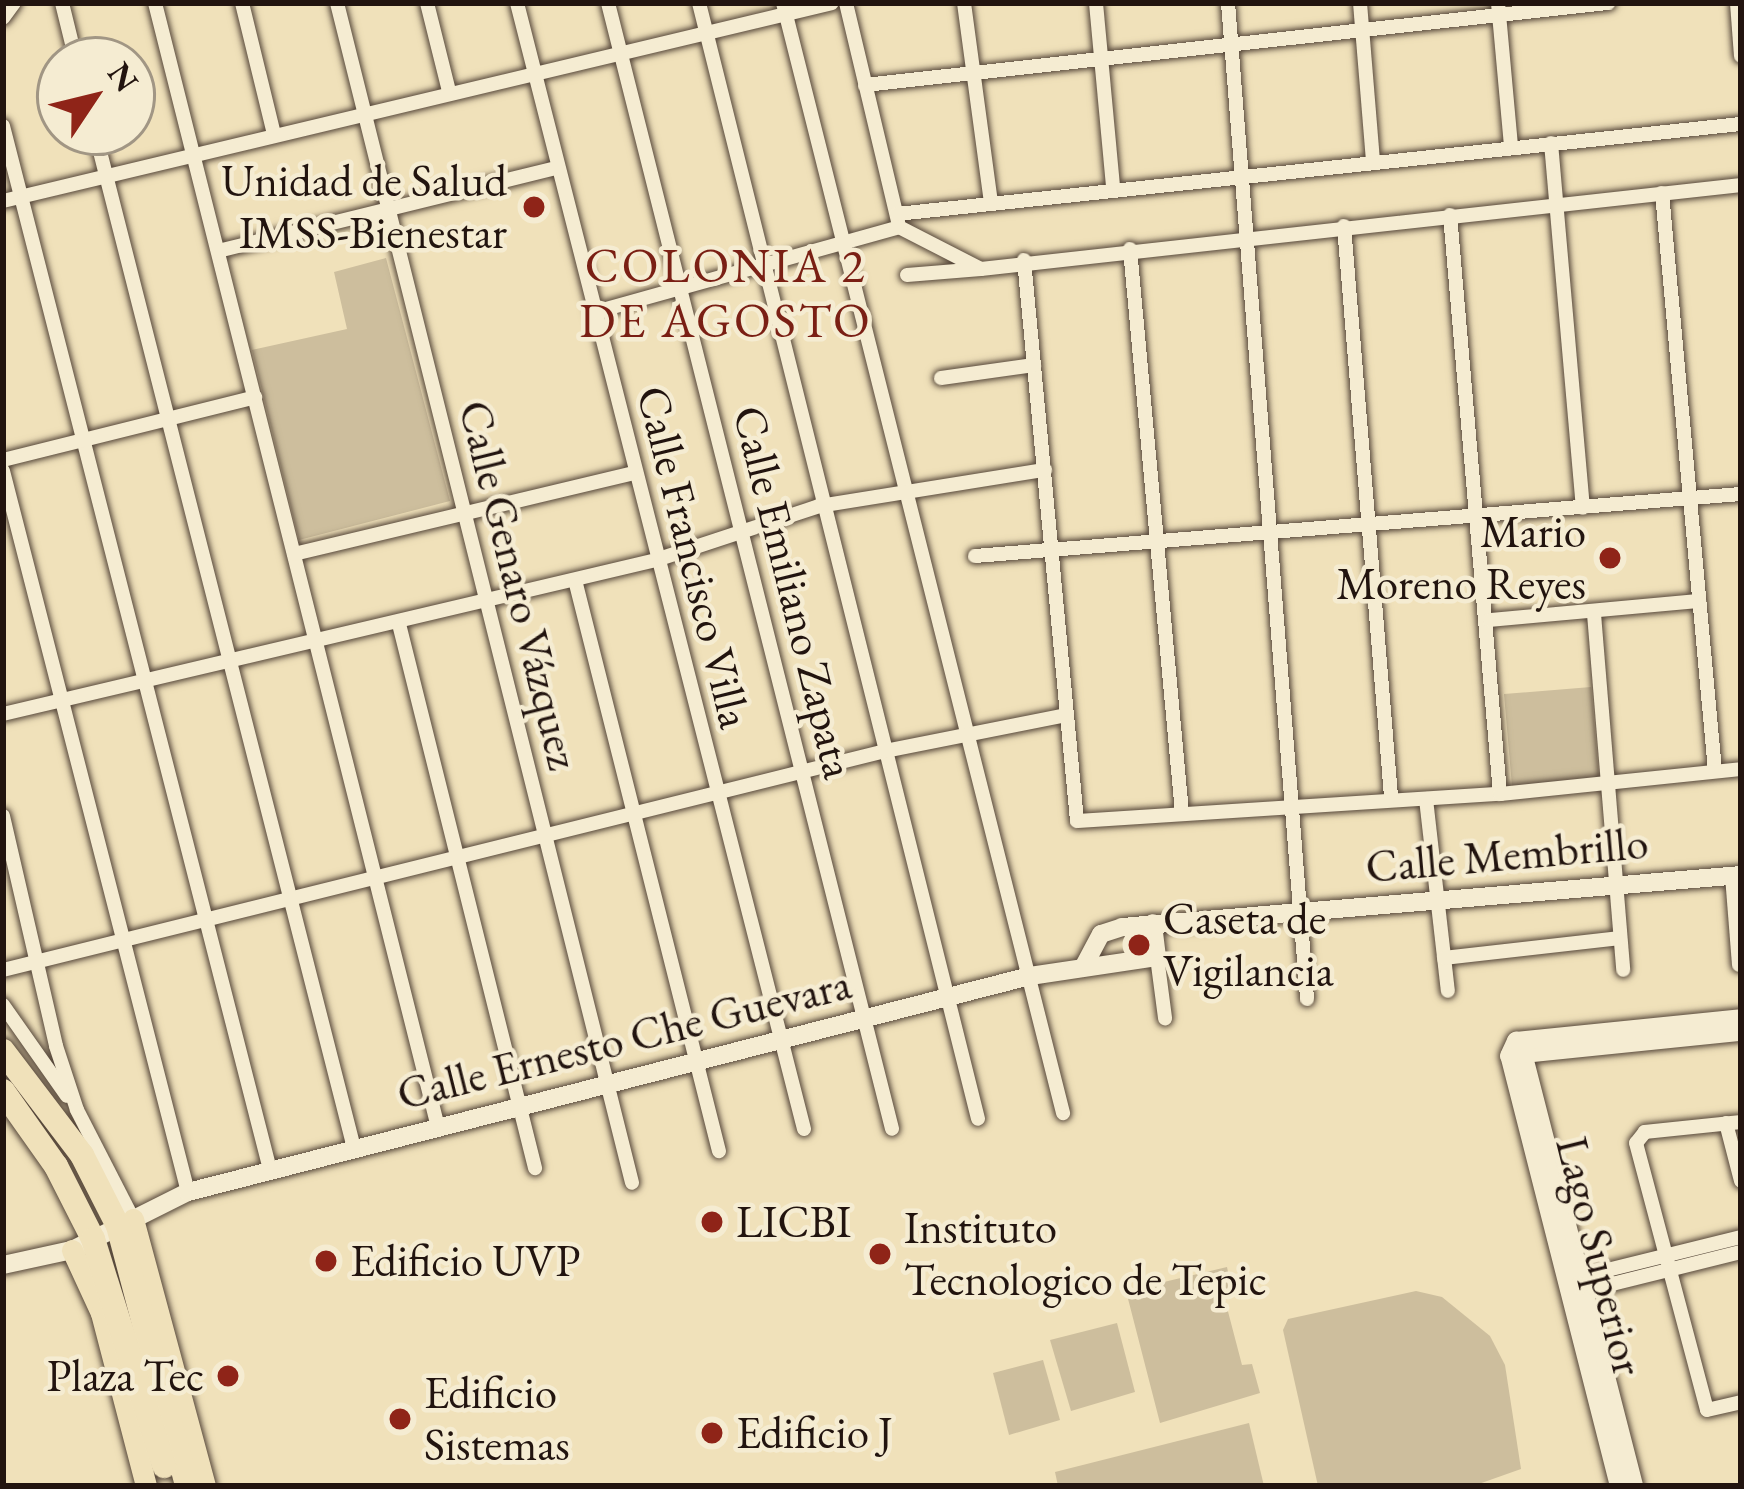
<!DOCTYPE html>
<meta charset="utf-8">
<style>
body{margin:0}
#map{position:relative;width:1744px;height:1489px;overflow:hidden;background:#f0e1ba;font-family:"EB Garamond",serif}
div>[style]{position:absolute}
[style*='--x']{left:calc(var(--x)*1px);top:calc(var(--y)*1px);width:calc(var(--w)*1px);rotate:calc(var(--a)*1deg)}
.green>*{inset:0;background:#cdbe9d}
.roads{filter:drop-shadow(0 0 3px #56473a) drop-shadow(0 0 3px #56473a)}
.street>*{height:14px;margin:-7px;padding:0 7px;transform-origin:7px;border-radius:7px;background:#f5ecd2}
.secondary>*{height:18px;margin:-9px;padding:0 9px;transform-origin:9px;border-radius:9px;background:#f5ecd2}
.primary>*{height:21px;margin:-10.5px;padding:0 10.5px;transform-origin:10.5px;border-radius:10.5px;background:#f0e1ba}
.highway>*{height:24px;margin:-12px;padding:0 12px;transform-origin:12px;border-radius:12px;background:#f0e1ba}
.dots>*{width:33px;height:33px;translate:-50% -50%;box-sizing:border-box;border:6px solid #f5ecd2;border-radius:50%}
span{translate:-50% -50%;white-space:nowrap;text-align:center;line-height:1.15;-webkit-text-stroke:9px #f5ecd2;paint-order:stroke}
.poi-label{font-size:45px;color:#22140f}
.right{translate:-100% -50%;text-align:right}
.left{translate:0 -50%;text-align:left}
.street-label{font-size:45px;color:#22140f}
.neighbourhood-label{font-size:48px;color:#7a1f14;letter-spacing:3px}
.frame{position:absolute;inset:0;border:6px solid #22140f;pointer-events:none}
.north{position:absolute;left:36px;top:36px;width:120px;height:120px;box-sizing:border-box;background:#f5ecd2;border:3px solid #a19684;border-radius:50%;rotate:55deg;font-size:33px;font-weight:700;line-height:48px;text-align:center;color:#22140f}
.north::after{content:'';display:block;margin:auto;width:42px;height:54px;background:#8f2418;clip-path:polygon(50% 0,100% 100%,50% 72%,0 100%)}
</style>
<div id="map">
<div class="green">
<i style="clip-path:polygon(386px 258px,450px 501px,299px 540px,252px 350px,347px 329px,334px 272px)"></i>
<i style="clip-path:polygon(1591px 687px,1599px 779px,1512px 786px,1504px 694px)"></i>
<i style="clip-path:polygon(1227px 1267px,1233px 1297px,1225px 1300px,1242px 1365px,1252px 1364px,1260px 1393px,1160px 1423px,1126px 1291px)"></i>
<i style="clip-path:polygon(1416px 1291px,1442px 1297px,1490px 1336px,1505px 1365px,1521px 1469px,1473px 1486px,1318px 1486px,1283px 1330px,1288px 1319px)"></i>
<i style="clip-path:polygon(1117px 1323px,1135px 1392px,1071px 1411px,1050px 1340px)"></i>
<i style="clip-path:polygon(1043px 1360px,1060px 1420px,1009px 1435px,993px 1373px)"></i>
<i style="clip-path:polygon(1249px 1423px,1264px 1486px,1058px 1486px,1055px 1472px)"></i>
</div>
<div class="roads">
<div class="street">
<i style="--x:62;--y:3;--w:59;--a:76.2"></i>
<i style="--x:155;--y:3;--w:1159;--a:75.87"></i>
<i style="--x:242;--y:3;--w:135;--a:76.3"></i>
<i style="--x:337;--y:3;--w:1216;--a:75.96"></i>
<i style="--x:427;--y:3;--w:91;--a:76"></i>
<i style="--x:517;--y:3;--w:1162;--a:75.7"></i>
<i style="--x:608;--y:3;--w:1161;--a:75.84"></i>
<i style="--x:699;--y:3;--w:1150;--a:75.96"></i>
<i style="--x:783;--y:3;--w:1145;--a:75.84"></i>
<i style="--x:846;--y:3;--w:225;--a:76.6"></i>
<i style="--x:964;--y:3;--w:201;--a:82.3"></i>
<i style="--x:1096;--y:3;--w:184;--a:84.7"></i>
<i style="--x:1228;--y:3;--w:999;--a:85.46"></i>
<i style="--x:1360;--y:3;--w:158;--a:85.3"></i>
<i style="--x:1498;--y:3;--w:145;--a:84.8"></i>
<i style="--x:1737;--y:3;--w:53;--a:85.7"></i>
<i style="--x:3;--y:18;--w:19;--a:-54"></i>
<i style="--x:865;--y:85;--w:748;--a:-6.3"></i>
<i style="--x:3;--y:126;--w:1078;--a:75.65"></i>
<i style="--x:95;--y:132;--w:1048;--a:75.7"></i>
<i style="--x:1551;--y:143;--w:366;--a:85"></i>
<i style="--x:1662;--y:193;--w:580;--a:84.76"></i>
<i style="--x:3;--y:201;--w:852;--a:-13.43"></i>
<i style="--x:897;--y:214;--w:849;--a:-6.09"></i>
<i style="--x:1450;--y:215;--w:581;--a:85.06"></i>
<i style="--x:1344;--y:226;--w:572;--a:85.29"></i>
<i style="--x:899;--y:227;--w:92;--a:27.1"></i>
<i style="--x:981;--y:269;--w:765;--a:-6.31"></i>
<i style="--x:1130;--y:249;--w:566;--a:84.73"></i>
<i style="--x:218;--y:251;--w:348;--a:-13.8"></i>
<i style="--x:1024;--y:260;--w:563;--a:84.6"></i>
<i style="--x:1077;--y:821;--w:424;--a:-3.7"></i>
<i style="--x:1500;--y:794;--w:242;--a:-5.9"></i>
<i style="--x:907;--y:275;--w:74;--a:-4.6"></i>
<i style="--x:595;--y:312;--w:316;--a:-15.6"></i>
<i style="--x:941;--y:378;--w:94;--a:-8"></i>
<i style="--x:3;--y:460;--w:260;--a:-14"></i>
<i style="--x:3;--y:471;--w:744;--a:75.61"></i>
<i style="--x:294;--y:554;--w:349;--a:-13.4"></i>
<i style="--x:975;--y:556;--w:769;--a:-4.63"></i>
<i style="--x:575;--y:580;--w:589;--a:75.85"></i>
<i style="--x:1594;--y:614;--w:357;--a:85.3"></i>
<i style="--x:1490;--y:620;--w:210;--a:-5.2"></i>
<i style="--x:399;--y:624;--w:561;--a:75.96"></i>
<i style="--x:3;--y:714;--w:671;--a:-13.27"></i>
<i style="--x:656;--y:560;--w:172;--a:-18.3"></i>
<i style="--x:819;--y:506;--w:229;--a:-9.1"></i>
<i style="--x:1426;--y:799;--w:193;--a:83.5"></i>
<i style="--x:3;--y:816;--w:236;--a:77"></i>
<i style="--x:56;--y:1046;--w:67;--a:71.8"></i>
<i style="--x:77;--y:1110;--w:123;--a:62.8"></i>
<i style="--x:1732;--y:876;--w:89;--a:85.5"></i>
<i style="--x:1157;--y:957;--w:62;--a:82.5"></i>
<i style="--x:1444;--y:958;--w:177;--a:-6.5"></i>
<i style="--x:3;--y:970;--w:909;--a:-13.94"></i>
<i style="--x:885;--y:751;--w:185;--a:-11.2"></i>
<i style="--x:3;--y:1005;--w:111;--a:54.9"></i>
<i style="--x:1741;--y:1122;--w:97;--a:174.1"></i>
<i style="--x:1645;--y:1132;--w:14;--a:129"></i>
<i style="--x:1636;--y:1143;--w:276;--a:75.1"></i>
<i style="--x:1707;--y:1410;--w:35;--a:-13"></i>
<i style="--x:1726;--y:1123;--w:60;--a:75.5"></i>
<i style="--x:1571;--y:1279;--w:175;--a:-13.9"></i>
<i style="--x:1580;--y:1292;--w:166;--a:-14"></i>
</div>
<div class="secondary">
<i style="--x:1085;--y:964;--w:34;--a:-62"></i>
<i style="--x:1101;--y:934;--w:22;--a:-18"></i>
<i style="--x:1122;--y:927;--w:621;--a:-4.8"></i>
<i style="--x:1523;--y:1053;--w:447;--a:75.6"></i>
<i style="--x:1513;--y:1055;--w:229;--a:-5.8"></i>
<i style="--x:3;--y:1265;--w:71;--a:-12.3"></i>
<i style="--x:72;--y:1250;--w:130;--a:-26.6"></i>
<i style="--x:188;--y:1192;--w:869;--a:-14.39"></i>
<i style="--x:1030;--y:976;--w:128;--a:-8.5"></i>
<i style="--x:1157;--y:957;--w:34;--a:-97"></i>
<i style="--x:1619;--y:1486;--w:444;--a:-104.3"></i>
<i style="--x:1509;--y:1056;--w:17;--a:-65"></i>
<i style="--x:1516;--y:1041;--w:226;--a:-5.8"></i>
</div>
<div class="primary">
<i style="--x:133;--y:1219;--w:277;--a:74.9"></i>
<i style="--x:72;--y:1250;--w:69;--a:65.3"></i>
<i style="--x:101;--y:1313;--w:179;--a:75.4"></i>
</div>
<div class="highway">
<i style="--x:3;--y:1051;--w:131;--a:52.8"></i>
<i style="--x:82;--y:1155;--w:80;--a:63.1"></i>
<i style="--x:118;--y:1226;--w:269;--a:75.1"></i>
<i style="--x:3;--y:1091;--w:92;--a:54.8"></i>
<i style="--x:56;--y:1166;--w:82;--a:63.1"></i>
<i style="--x:93;--y:1239;--w:238;--a:72.6"></i>
</div>
</div>
<div class="dots">
<i style="left:534px;top:207px;background:#8f2418"></i>
<i style="left:1610px;top:558px;background:#8f2418"></i>
<i style="left:1139px;top:945px;background:#8f2418"></i>
<i style="left:712px;top:1222px;background:#8f2418"></i>
<i style="left:880px;top:1254px;background:#8f2418"></i>
<i style="left:326px;top:1261px;background:#8f2418"></i>
<i style="left:228px;top:1376px;background:#8f2418"></i>
<i style="left:400px;top:1419px;background:#8f2418"></i>
<i style="left:712px;top:1433px;background:#8f2418"></i>
</div>
<div class="poi-label">
<span class="right" style="left:507px;top:207px">Unidad de Salud<br>IMSS-Bienestar</span>
<span class="right" style="left:1586px;top:558px">Mario<br>Moreno Reyes</span>
<span class="left" style="left:1163px;top:945px">Caseta de<br>Vigilancia</span>
<span class="left" style="left:736px;top:1222px">LICBI</span>
<span class="left" style="left:904px;top:1254px">Instituto<br>Tecnologico de Tepic</span>
<span class="left" style="left:350px;top:1261px">Edificio UVP</span>
<span class="right" style="left:204px;top:1376px">Plaza Tec</span>
<span class="left" style="left:424px;top:1419px">Edificio<br>Sistemas</span>
<span class="left" style="left:736px;top:1433px">Edificio J</span>
</div>
<div class="street-label">
<span style="left:694px;top:557px;rotate:76deg">Calle Francisco Villa</span>
<span style="left:519px;top:585px;rotate:76deg">Calle Genaro Vázquez</span>
<span style="left:794px;top:592px;rotate:76deg">Calle Emiliano Zapata</span>
<span style="left:1507px;top:855px;rotate:-5deg">Calle Membrillo</span>
<span style="left:624px;top:1039px;rotate:-14deg">Calle Ernesto Che Guevara</span>
<span style="left:1600px;top:1256px;rotate:76deg">Lago Superior</span>
</div>
<div class="neighbourhood-label">
<span style="left:726px;top:293px">COLONIA 2<br>DE AGOSTO</span>
</div>
<div class="frame"></div>
<div class="north">N</div>
</div>
